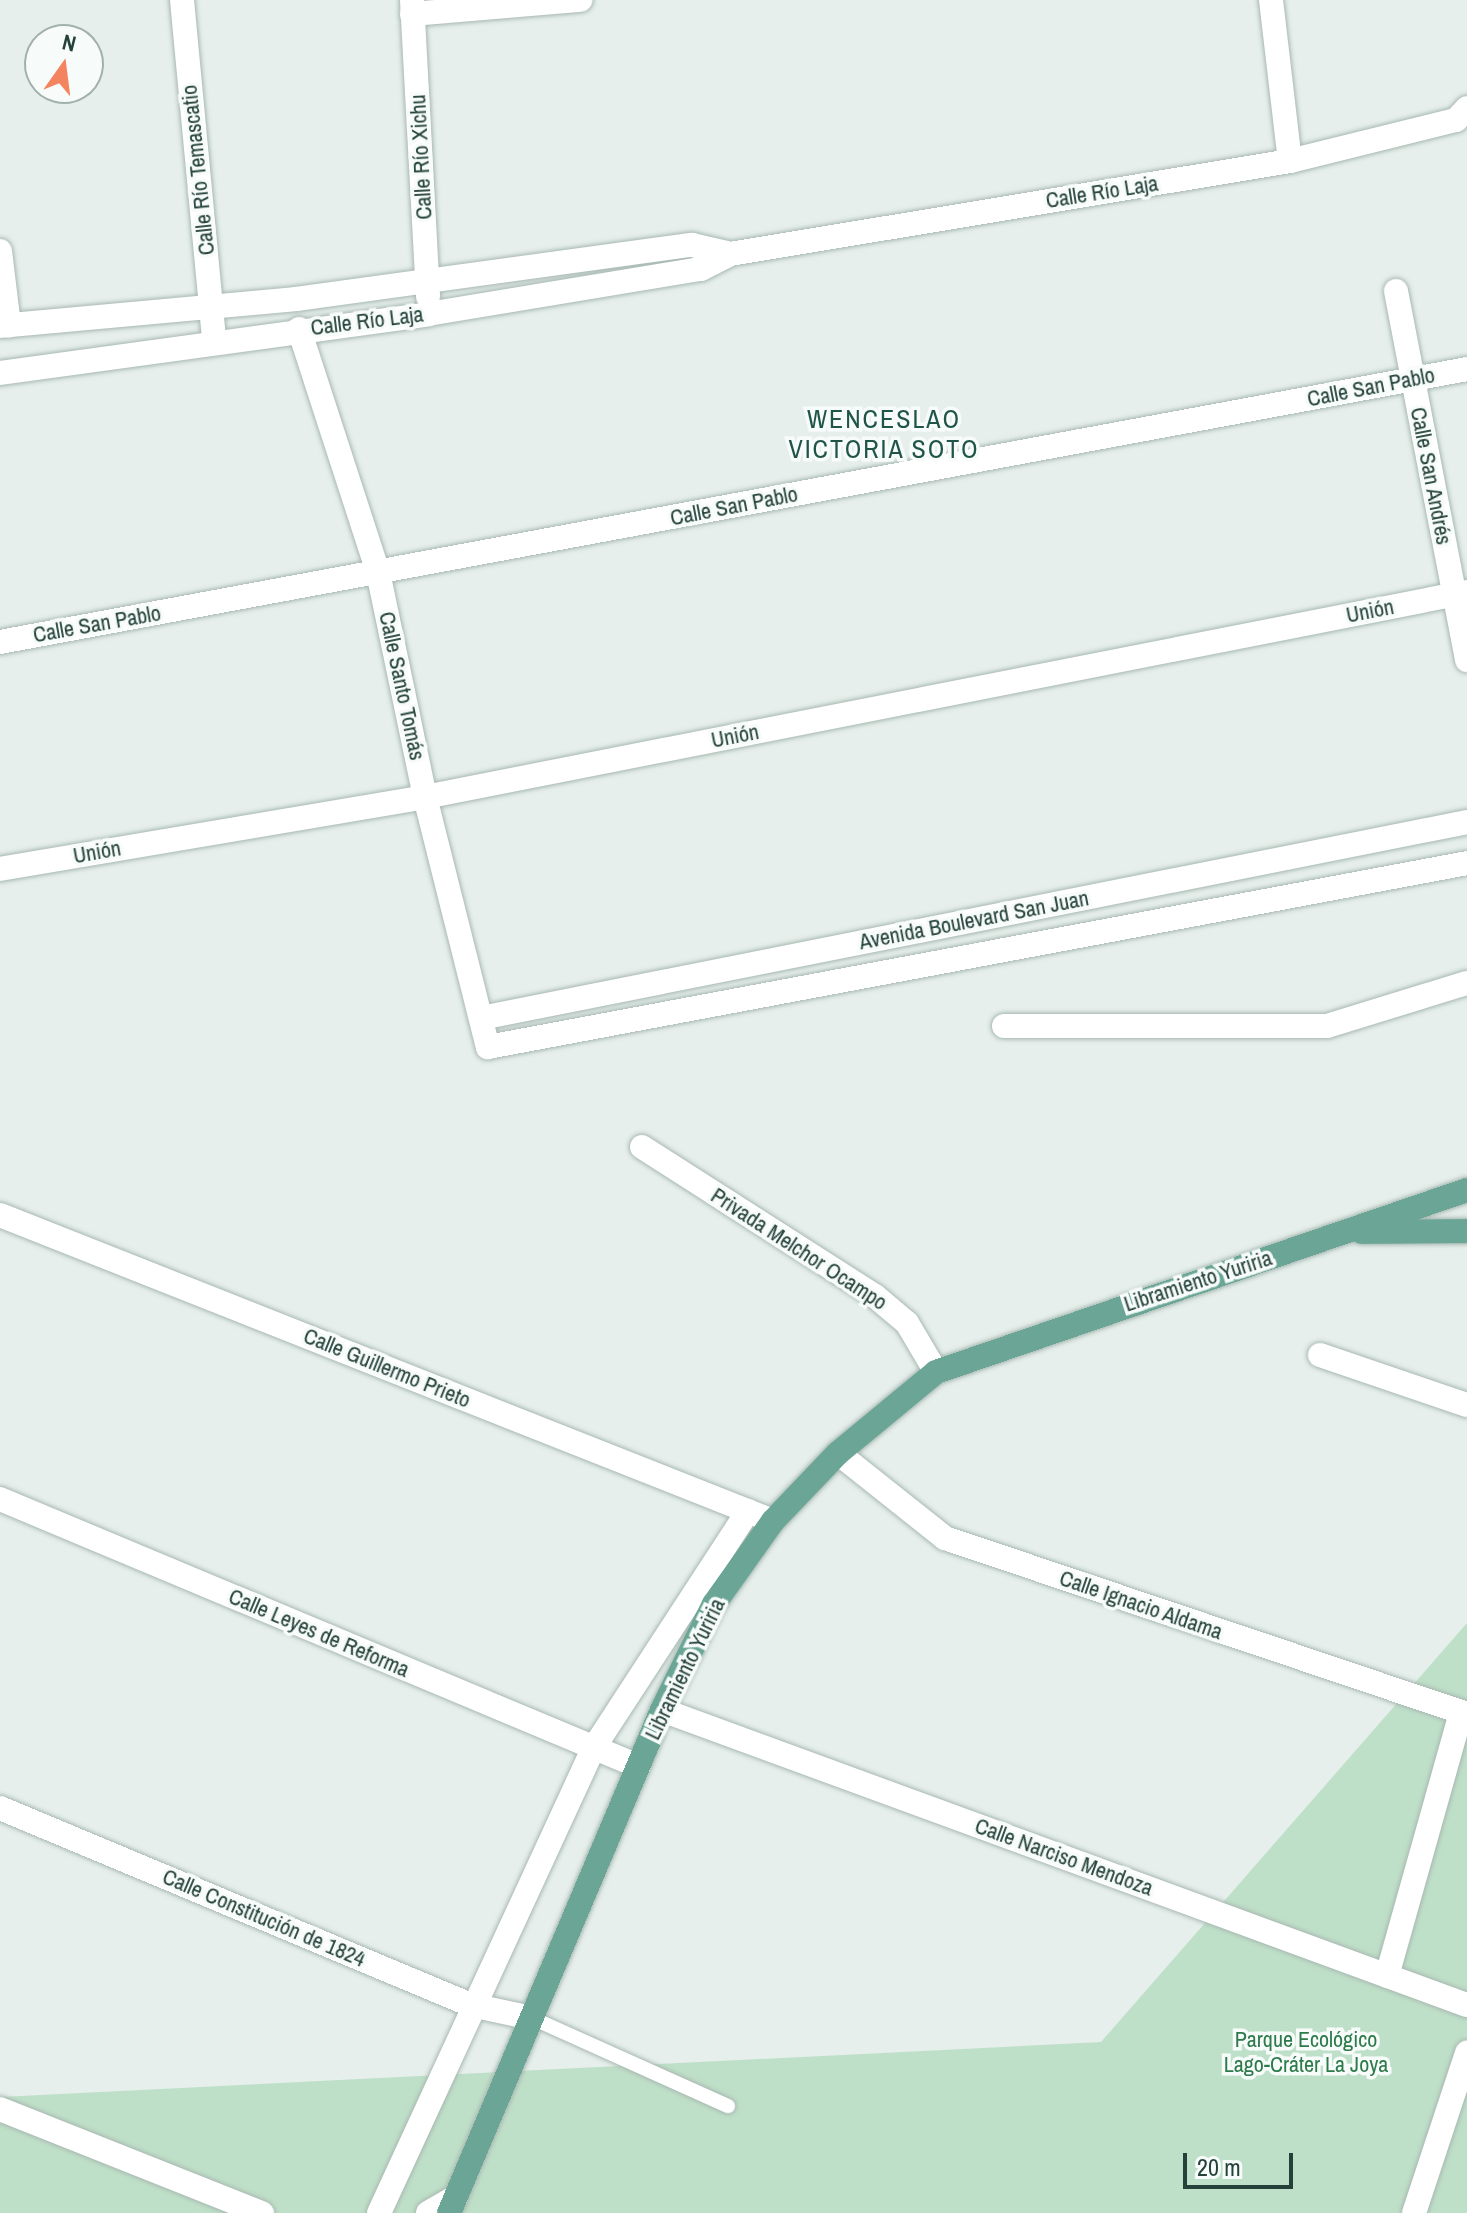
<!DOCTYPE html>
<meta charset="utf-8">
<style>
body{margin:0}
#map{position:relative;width:1467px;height:2213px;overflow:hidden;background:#e6efeb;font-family:"Archivo Narrow",sans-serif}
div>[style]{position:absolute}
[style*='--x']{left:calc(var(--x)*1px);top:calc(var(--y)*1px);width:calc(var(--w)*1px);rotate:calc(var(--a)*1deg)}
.green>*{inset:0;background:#bfe0c8}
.roads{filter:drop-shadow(0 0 2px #a8b8b2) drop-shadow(0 0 2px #a8b8b2)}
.lane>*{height:14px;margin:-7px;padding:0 7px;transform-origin:7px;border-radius:7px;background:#fff}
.street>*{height:24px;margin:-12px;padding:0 12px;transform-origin:12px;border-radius:12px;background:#fff}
.primary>*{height:24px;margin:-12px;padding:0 12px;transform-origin:12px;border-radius:12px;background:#6aa596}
span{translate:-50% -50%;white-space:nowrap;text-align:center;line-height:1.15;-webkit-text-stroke:7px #f7fbf9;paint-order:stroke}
.street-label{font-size:22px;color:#24423a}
.park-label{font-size:22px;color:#2d7a4b}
.quarter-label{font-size:26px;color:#1f5548;letter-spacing:2px}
.north{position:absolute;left:24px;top:24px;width:80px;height:80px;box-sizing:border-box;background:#f7fbf9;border:2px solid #a3b1ad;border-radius:50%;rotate:14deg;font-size:22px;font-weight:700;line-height:32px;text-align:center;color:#24423a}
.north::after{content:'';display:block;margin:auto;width:28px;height:36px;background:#f4845f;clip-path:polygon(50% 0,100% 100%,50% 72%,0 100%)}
.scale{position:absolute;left:1183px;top:2153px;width:110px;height:36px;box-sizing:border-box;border:4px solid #24423a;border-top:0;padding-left:10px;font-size:24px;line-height:28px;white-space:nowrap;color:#24423a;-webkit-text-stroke:6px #f7fbf9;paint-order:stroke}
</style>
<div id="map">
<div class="green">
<i style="clip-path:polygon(1467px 1623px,1467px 2213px,0 2213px,0 2097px,1101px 2042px)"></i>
</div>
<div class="roads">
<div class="lane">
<i style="--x:532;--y:2018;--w:215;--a:24.2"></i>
</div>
<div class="street">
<i style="--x:182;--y:0;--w:342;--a:84.6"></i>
<i style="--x:412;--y:0;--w:297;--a:86.9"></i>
<i style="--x:1271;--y:0;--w:162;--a:83.3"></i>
<i style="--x:412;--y:14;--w:169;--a:-4.8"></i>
<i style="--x:0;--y:251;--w:75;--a:83.1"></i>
<i style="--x:1396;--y:291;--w:376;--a:79.1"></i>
<i style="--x:0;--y:326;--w:297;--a:-5.2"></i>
<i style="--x:296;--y:299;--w:400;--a:-7.8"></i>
<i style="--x:692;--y:245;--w:39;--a:13"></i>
<i style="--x:299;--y:329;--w:256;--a:72"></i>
<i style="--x:378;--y:572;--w:230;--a:78.2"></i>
<i style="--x:425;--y:797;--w:258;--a:75.9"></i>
<i style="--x:488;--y:1047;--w:996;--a:-10.64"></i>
<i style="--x:0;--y:373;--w:432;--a:-7.8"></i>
<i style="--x:428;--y:314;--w:277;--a:-9.4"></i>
<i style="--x:701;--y:269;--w:33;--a:-27"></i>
<i style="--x:730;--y:254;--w:568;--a:-9.43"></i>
<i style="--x:1290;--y:161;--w:171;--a:-13.9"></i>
<i style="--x:1456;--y:120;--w:16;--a:-47"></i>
<i style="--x:0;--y:642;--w:1492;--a:-10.54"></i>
<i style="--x:0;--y:869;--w:431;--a:-9.6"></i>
<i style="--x:425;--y:797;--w:1062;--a:-11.13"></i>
<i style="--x:481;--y:1018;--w:1005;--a:-11.24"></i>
<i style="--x:1004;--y:1026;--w:323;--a:0"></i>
<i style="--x:1327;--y:1026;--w:146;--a:-17.1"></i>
<i style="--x:642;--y:1147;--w:277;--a:32.6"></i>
<i style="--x:875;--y:1296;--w:42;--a:40.2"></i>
<i style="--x:907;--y:1323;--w:57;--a:59.4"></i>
<i style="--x:0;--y:1215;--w:831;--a:21.6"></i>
<i style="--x:1320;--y:1355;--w:155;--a:18.8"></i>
<i style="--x:838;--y:1453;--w:137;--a:38.5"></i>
<i style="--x:945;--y:1538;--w:551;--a:18.63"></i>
<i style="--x:0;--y:1499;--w:692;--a:22.71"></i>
<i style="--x:662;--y:1710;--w:857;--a:20.13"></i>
<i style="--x:0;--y:1808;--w:511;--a:22.7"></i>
<i style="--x:471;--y:2005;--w:62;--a:12"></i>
<i style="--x:1387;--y:1976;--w:273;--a:-74.3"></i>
<i style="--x:0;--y:2109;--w:282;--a:21.7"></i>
<i style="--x:379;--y:2213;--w:511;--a:-65.24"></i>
<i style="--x:593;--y:1749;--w:284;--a:-56.9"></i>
<i style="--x:428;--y:2213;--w:32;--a:-30"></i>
<i style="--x:1414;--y:2213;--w:169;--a:-71.7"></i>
</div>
<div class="primary">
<i style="--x:1362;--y:1232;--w:105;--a:-0.5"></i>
<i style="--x:449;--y:2213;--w:546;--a:-67.05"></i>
<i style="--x:662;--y:1710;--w:118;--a:-63.9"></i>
<i style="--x:714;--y:1604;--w:102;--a:-54.6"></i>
<i style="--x:773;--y:1521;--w:94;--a:-46.3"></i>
<i style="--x:838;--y:1453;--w:127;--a:-39.6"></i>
<i style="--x:936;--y:1372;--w:561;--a:-18.92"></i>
</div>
</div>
<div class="street-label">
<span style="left:421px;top:157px;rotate:-93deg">Calle Río Xichu</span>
<span style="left:198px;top:170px;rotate:-96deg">Calle Río Temascatio</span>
<span style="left:1102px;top:192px;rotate:-9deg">Calle Río Laja</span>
<span style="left:367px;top:321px;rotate:-7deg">Calle Río Laja</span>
<span style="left:1371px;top:387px;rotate:-11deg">Calle San Pablo</span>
<span style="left:1431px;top:476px;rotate:79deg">Calle San Andrés</span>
<span style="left:734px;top:506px;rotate:-11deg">Calle San Pablo</span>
<span style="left:1370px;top:611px;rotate:-11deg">Unión</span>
<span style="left:97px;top:624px;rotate:-10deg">Calle San Pablo</span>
<span style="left:402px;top:686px;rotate:78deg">Calle Santo Tomás</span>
<span style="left:735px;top:736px;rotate:-11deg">Unión</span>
<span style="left:97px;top:852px;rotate:-10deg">Unión</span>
<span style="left:974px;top:920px;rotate:-11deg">Avenida Boulevard San Juan</span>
<span style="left:799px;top:1249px;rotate:33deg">Privada Melchor Ocampo</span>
<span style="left:1198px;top:1281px;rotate:-18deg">Libramiento Yuriria</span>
<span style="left:387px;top:1368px;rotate:22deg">Calle Guillermo Prieto</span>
<span style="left:1141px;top:1605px;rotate:19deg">Calle Ignacio Aldama</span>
<span style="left:319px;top:1633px;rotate:23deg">Calle Leyes de Reforma</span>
<span style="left:685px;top:1669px;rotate:-64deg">Libramiento Yuriria</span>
<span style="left:1064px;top:1857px;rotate:20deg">Calle Narciso Mendoza</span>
<span style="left:264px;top:1918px;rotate:23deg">Calle Constitución de 1824</span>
</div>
<div class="park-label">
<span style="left:1306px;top:2052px">Parque Ecológico<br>Lago-Cráter La Joya</span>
</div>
<div class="quarter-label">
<span style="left:884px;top:434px">WENCESLAO<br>VICTORIA SOTO</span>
</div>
<div class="north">N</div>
<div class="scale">20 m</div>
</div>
